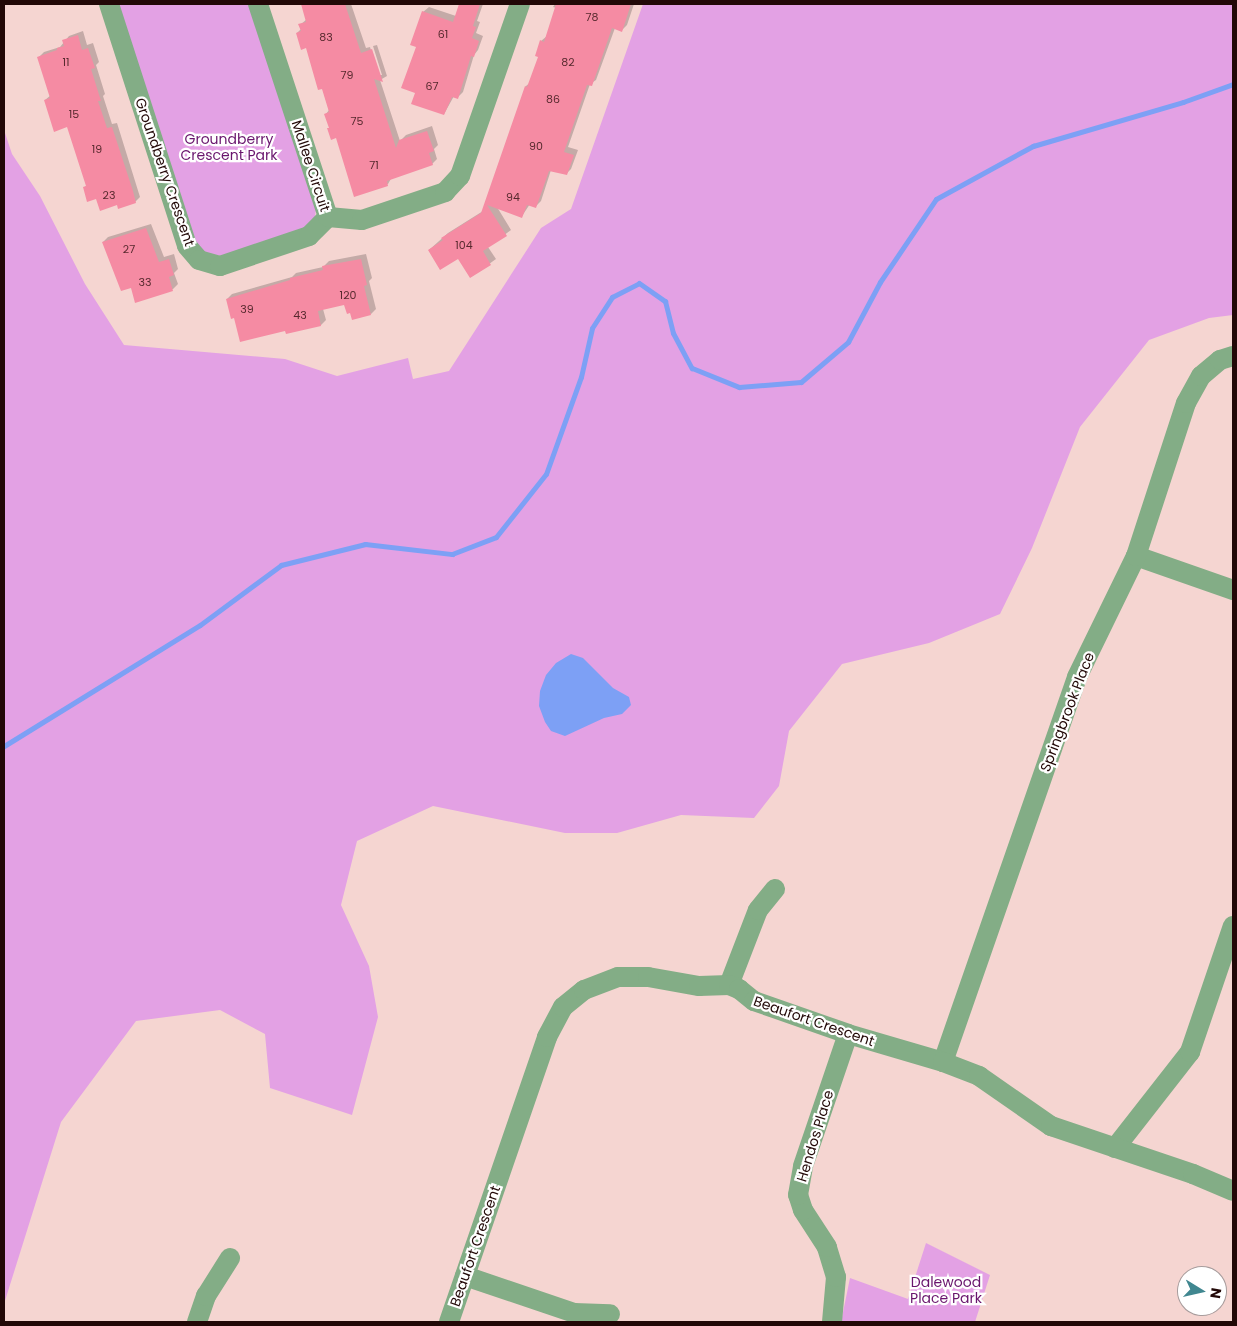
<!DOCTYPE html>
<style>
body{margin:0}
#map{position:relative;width:1237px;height:1326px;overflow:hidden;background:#f5d5d1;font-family:Poppins,sans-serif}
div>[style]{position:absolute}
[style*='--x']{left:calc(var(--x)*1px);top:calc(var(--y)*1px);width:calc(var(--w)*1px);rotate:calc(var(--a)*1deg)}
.green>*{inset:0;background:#e3a1e4}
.water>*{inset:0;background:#7da0f5}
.shadow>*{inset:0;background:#0003}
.stream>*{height:5px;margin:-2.5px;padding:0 2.5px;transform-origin:2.5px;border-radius:2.5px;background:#7da0f5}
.building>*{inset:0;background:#f58ba3}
.minor>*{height:20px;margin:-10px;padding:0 10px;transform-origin:10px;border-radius:10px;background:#83ad86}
span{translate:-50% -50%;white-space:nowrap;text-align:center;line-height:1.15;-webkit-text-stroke:4.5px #fff;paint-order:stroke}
.number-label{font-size:11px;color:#57292e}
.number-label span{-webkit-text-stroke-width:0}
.park-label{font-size:14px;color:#69156d}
.street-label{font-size:14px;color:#220807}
.frame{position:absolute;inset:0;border:5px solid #220807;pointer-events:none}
.north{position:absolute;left:1177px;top:1266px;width:50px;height:50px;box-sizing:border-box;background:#fff;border:1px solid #a79c9c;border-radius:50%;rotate:99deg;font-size:14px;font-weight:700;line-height:20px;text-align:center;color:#220807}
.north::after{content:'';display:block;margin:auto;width:18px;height:22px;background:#408790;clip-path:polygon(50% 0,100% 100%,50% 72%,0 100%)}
</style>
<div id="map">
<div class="green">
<i style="clip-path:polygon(116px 4px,250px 4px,316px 209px,315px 217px,307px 228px,226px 256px,210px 255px,197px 247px)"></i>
<i style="clip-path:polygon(643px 4px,1233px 4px,1233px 315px,1209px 318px,1149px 340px,1080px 427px,1032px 548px,1000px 614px,929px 643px,842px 664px,789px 731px,779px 786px,754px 818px,681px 815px,617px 833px,565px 833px,433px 806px,357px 841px,341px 905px,369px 966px,378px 1017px,352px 1115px,270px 1088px,265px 1034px,220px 1010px,136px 1021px,61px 1122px,4px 1304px,4px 130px,12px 154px,40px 196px,85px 284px,124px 345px,285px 359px,337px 376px,408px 358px,413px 379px,449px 371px,541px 228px,571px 209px)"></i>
<i style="clip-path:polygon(926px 1243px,990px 1275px,975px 1322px,841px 1322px,850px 1278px,908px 1299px)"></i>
</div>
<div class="water">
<i style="clip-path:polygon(571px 654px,583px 658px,613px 688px,629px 697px,631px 705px,622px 714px,604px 718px,565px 736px,551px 731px,545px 722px,539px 706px,540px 691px,546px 675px,556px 663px)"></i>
</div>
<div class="shadow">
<i style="clip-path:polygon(302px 4px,351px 4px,366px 48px,370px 47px,379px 75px,382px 75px,373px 46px,377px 45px,387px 76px,380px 80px,400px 141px,406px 135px,432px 126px,438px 145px,434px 149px,437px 159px,432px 164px,392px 177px,388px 184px,355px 195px,337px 137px,328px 129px,330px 127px,326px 114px,329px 110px,322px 87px,307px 47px,297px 33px,301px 29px,300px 25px,307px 19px)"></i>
<i style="clip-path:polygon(461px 4px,483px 4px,477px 21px,480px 22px,476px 33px,483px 36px,478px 50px,474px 55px,463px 92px,458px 97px,454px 96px,444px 114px,416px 92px,417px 46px,423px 12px,429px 7px,456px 16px)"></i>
<i style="clip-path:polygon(555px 4px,634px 4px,627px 25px,622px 30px,615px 28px,596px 80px,590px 84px,568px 147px,578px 150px,571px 169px,566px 174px,551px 170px,541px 201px,536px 206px,530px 204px,522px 216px,497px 207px,511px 230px,488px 247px,496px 259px,471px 277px,459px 257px,429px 250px,448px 233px,483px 211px,526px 86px,531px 82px,539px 56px,541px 41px,547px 36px,556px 8px,553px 7px)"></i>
<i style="clip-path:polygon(83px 31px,87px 45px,93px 43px,99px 62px,96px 65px,105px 94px,103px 96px,112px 124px,117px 123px,140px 197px,135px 202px,117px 203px,97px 198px,84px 188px,87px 185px,68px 126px,45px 100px,51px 95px,39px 57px,44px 52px,60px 47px,69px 36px)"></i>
<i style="clip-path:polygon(151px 224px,164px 257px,174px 254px,178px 269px,174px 273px,178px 284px,173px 289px,136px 301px,131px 286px,103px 242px,108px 237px)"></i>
<i style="clip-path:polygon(366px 254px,372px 278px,369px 281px,376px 309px,371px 314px,345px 303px,323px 309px,326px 320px,321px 325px,286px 330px,235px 317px,227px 299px,232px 294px,292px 277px,296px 273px,323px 267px,329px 261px)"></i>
</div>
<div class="stream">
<i style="--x:4;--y:746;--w:230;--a:-31.7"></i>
<i style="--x:200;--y:625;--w:101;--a:-36.5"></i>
<i style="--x:281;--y:565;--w:87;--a:-14"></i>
<i style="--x:365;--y:544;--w:88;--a:6.6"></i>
<i style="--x:452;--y:554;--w:47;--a:-21.1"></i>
<i style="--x:496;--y:537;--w:80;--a:-51.6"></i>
<i style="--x:546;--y:474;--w:103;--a:-70.2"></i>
<i style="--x:581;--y:377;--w:50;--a:-77.3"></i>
<i style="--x:592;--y:328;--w:37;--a:-57"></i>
<i style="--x:612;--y:297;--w:30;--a:-27"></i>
<i style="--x:639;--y:283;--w:32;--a:35"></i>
<i style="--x:665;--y:301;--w:33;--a:76"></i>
<i style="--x:673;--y:333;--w:40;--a:62"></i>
<i style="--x:692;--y:368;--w:51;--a:22"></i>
<i style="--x:739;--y:387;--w:62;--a:-4.6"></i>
<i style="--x:801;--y:382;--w:62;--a:-40.4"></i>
<i style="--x:848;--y:342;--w:68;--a:-61.9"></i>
<i style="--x:880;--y:282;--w:100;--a:-56"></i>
<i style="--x:936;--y:199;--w:111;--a:-28.7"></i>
<i style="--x:1033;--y:146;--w:156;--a:-16.3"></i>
<i style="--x:1183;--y:102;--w:53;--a:-19.8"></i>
</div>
<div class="building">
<i style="clip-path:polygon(301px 4px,345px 4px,361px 53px,372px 49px,383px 82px,374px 79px,396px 148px,399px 140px,427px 131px,434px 151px,429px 153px,433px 165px,387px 181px,388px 186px,354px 197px,336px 138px,331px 140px,327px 128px,329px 128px,324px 114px,329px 112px,322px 89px,318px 90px,306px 48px,301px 50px,296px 33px,301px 31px,298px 24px,306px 22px)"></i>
<i style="clip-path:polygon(459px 4px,480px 4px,473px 26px,476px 27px,472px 38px,479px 41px,474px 57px,471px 56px,458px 99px,452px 97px,444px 115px,411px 104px,415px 93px,401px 88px,416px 47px,410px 45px,422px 11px,453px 22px)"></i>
<i style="clip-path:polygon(556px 4px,631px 4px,622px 32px,612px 28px,592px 86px,587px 85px,564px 152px,574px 155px,567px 175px,549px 171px,536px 208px,527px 205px,522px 218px,487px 205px,507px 236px,483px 251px,491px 265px,470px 278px,458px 259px,440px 270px,428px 250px,443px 240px,441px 238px,481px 213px,525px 86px,527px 87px,538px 57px,535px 56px,540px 40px,544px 42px)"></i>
<i style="clip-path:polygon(78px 35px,82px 50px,88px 48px,95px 68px,91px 69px,101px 101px,98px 101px,107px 128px,112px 127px,133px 191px,136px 203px,118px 209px,117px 205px,100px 211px,96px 199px,87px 202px,83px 187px,86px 186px,67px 127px,54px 132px,44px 100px,50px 98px,37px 57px,57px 50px,57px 48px,64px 46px,62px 40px)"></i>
<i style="clip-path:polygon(146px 228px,159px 262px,169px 259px,174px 275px,169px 277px,173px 291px,135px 303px,131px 288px,121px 291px,102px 242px)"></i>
<i style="clip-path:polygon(361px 259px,367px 285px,364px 286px,371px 315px,352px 320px,350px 313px,347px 314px,344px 305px,318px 311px,321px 326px,286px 334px,285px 331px,240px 342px,234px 318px,231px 319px,226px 299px,290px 280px,290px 278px,323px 270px,322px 266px)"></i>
</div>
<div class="minor">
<i style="--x:109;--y:4;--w:254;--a:72.1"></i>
<i style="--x:187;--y:246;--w:18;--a:49"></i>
<i style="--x:199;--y:260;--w:22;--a:16"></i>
<i style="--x:220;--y:266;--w:94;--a:-18.6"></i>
<i style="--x:309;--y:236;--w:27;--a:-45"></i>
<i style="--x:258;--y:4;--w:224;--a:71.8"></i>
<i style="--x:328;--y:217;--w:34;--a:5"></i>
<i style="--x:362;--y:220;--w:88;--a:-18.6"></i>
<i style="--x:445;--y:192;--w:22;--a:-47"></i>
<i style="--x:460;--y:176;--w:182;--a:-70.8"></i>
<i style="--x:1136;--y:556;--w:103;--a:19.3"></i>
<i style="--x:729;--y:985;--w:80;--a:-68.9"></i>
<i style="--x:758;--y:910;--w:27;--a:-51"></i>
<i style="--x:943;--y:1062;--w:408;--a:-70.8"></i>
<i style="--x:1077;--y:677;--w:135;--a:-64"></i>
<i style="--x:1136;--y:556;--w:161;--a:-71.9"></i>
<i style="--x:1186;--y:403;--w:31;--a:-61"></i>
<i style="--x:1201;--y:376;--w:25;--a:-40"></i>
<i style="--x:1220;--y:360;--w:14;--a:-17"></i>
<i style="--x:1115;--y:1148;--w:122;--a:-52"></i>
<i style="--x:1190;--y:1052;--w:133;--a:-71.2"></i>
<i style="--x:465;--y:1276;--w:115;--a:18.7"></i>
<i style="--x:574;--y:1313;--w:36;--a:2"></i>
<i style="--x:197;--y:1322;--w:28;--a:-71"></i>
<i style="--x:206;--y:1296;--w:45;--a:-57.7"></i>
<i style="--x:449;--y:1322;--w:301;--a:-71"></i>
<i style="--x:547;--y:1037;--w:34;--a:-62"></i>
<i style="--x:563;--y:1007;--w:27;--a:-39"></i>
<i style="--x:584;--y:990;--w:36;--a:-21"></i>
<i style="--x:618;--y:977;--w:30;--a:0"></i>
<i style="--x:648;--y:977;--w:52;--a:10"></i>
<i style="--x:699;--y:986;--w:30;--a:-2"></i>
<i style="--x:729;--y:985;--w:11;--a:22"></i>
<i style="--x:739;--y:989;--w:19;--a:39"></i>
<i style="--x:754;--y:1001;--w:100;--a:19.3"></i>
<i style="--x:848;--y:1034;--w:99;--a:16.4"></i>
<i style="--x:943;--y:1062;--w:39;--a:21"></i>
<i style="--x:979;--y:1076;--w:88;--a:34.8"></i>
<i style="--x:1051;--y:1126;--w:150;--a:18.7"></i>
<i style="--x:1193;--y:1174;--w:43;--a:23"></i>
<i style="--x:832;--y:1322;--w:45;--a:-84.9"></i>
<i style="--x:836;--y:1277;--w:31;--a:-107"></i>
<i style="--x:827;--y:1247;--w:44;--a:-123"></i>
<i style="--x:803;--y:1210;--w:16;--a:-108"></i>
<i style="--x:798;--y:1195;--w:29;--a:-80"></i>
<i style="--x:803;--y:1166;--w:139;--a:-71.2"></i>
</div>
<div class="number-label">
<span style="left:592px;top:17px">78</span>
<span style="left:443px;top:34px">61</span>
<span style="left:326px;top:37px">83</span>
<span style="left:66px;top:62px">11</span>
<span style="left:568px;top:62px">82</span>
<span style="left:347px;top:75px">79</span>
<span style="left:432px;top:86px">67</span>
<span style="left:553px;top:99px">86</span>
<span style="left:74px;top:114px">15</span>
<span style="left:357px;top:121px">75</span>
<span style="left:536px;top:146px">90</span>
<span style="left:97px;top:149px">19</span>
<span style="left:374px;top:165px">71</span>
<span style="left:109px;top:195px">23</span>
<span style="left:513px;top:197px">94</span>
<span style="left:464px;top:245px">104</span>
<span style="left:129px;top:249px">27</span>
<span style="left:145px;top:282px">33</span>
<span style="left:348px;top:295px">120</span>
<span style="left:247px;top:309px">39</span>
<span style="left:300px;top:315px">43</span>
</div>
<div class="park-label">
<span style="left:229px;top:147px">Groundberry<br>Crescent Park</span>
<span style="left:946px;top:1290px">Dalewood<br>Place Park</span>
</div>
<div class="street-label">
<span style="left:311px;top:166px;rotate:72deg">Mallee Circuit</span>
<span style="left:165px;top:172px;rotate:71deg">Groundberry Crescent</span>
<span style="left:1067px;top:712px;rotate:-69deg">Springbrook Place</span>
<span style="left:814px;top:1021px;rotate:19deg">Beaufort Crescent</span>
<span style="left:815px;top:1136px;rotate:-73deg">Hendos Place</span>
<span style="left:475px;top:1246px;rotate:-71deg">Beaufort Crescent</span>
</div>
<div class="frame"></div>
<div class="north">N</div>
</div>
